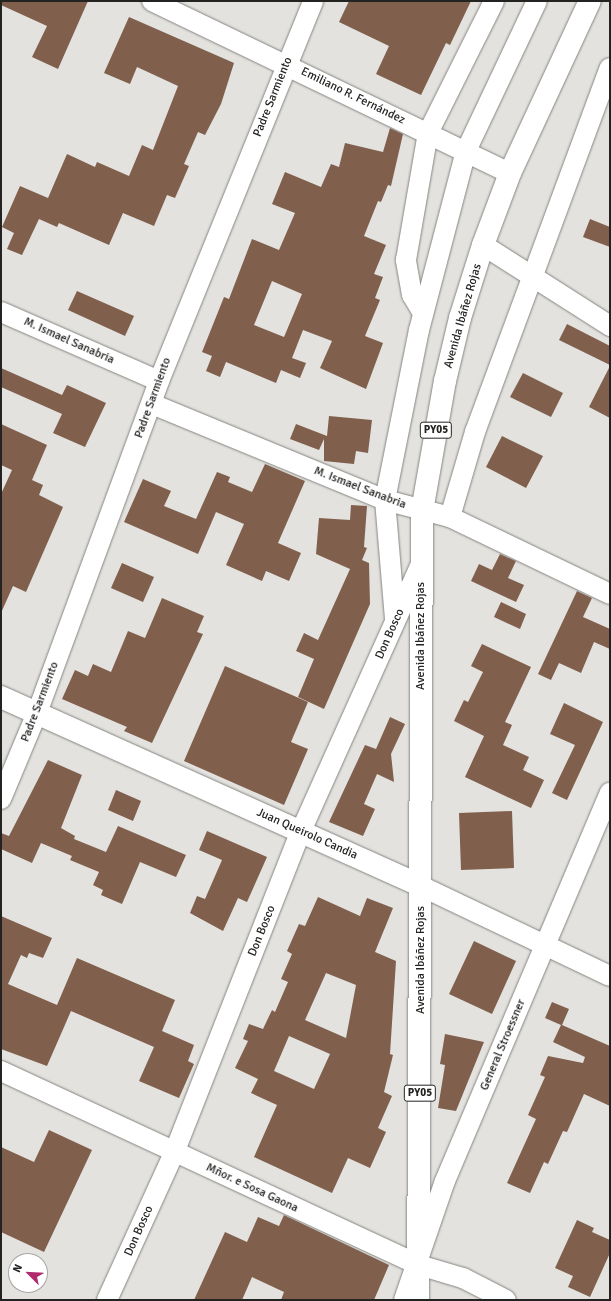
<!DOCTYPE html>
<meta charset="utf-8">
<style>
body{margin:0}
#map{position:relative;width:611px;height:1301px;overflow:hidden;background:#e3e2de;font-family:Signika,sans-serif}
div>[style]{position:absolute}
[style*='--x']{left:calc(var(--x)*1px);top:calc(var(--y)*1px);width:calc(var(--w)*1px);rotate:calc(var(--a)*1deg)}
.building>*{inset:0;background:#805f4d}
.roads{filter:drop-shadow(0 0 1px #858480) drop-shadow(0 0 1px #858480)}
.street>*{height:20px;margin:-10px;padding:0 10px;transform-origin:10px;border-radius:10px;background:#fff}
.secondary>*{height:22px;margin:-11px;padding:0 11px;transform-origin:11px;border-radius:11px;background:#fff}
.highway>*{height:22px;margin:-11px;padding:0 11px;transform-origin:11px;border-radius:11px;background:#fff}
span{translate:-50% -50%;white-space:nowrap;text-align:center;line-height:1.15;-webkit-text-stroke:4px #fff;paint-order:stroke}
.shield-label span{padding:1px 3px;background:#fff;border:1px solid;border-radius:3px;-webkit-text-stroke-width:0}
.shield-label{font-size:11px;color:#232321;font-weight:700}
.street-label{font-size:12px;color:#232321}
.frame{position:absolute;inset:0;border:2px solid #232321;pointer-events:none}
.north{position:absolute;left:8px;top:1253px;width:40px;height:40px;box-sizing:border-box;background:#fff;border:1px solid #a7a7a6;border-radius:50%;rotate:294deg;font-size:11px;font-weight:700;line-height:16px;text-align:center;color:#232321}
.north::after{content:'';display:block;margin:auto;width:14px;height:18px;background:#b12a6d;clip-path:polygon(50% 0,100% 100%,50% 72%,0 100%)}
</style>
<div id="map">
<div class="building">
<i style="clip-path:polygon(1px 1px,88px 1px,58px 69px,32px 57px,47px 26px,1px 5px)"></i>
<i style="clip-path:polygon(349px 1px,471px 1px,450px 45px,446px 43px,421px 95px,376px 74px,389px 46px,339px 22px)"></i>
<i style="clip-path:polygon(129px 17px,234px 63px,221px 104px,205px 135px,198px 132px,184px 164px,189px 166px,175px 198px,167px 195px,154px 226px,123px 213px,109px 245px,59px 223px,57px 227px,39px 219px,22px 255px,7px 249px,14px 233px,2px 227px,20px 186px,48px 198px,67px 154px,95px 167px,97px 162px,129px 176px,142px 145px,153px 150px,178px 86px,137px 67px,130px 84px,104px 73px)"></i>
<i style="clip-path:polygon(evenodd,390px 128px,403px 134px,391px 186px,388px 185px,381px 202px,378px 201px,364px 236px,386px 245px,374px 274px,383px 277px,375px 298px,380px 300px,365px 336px,383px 343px,366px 389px,320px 368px,332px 341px,303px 330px,292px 358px,306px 363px,300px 378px,281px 370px,276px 383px,226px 362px,220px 377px,206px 371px,212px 356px,202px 352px,224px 297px,229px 299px,252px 239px,279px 250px,295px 213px,272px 204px,285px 172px,321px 187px,331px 164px,339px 167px,345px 143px,383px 152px,390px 128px,272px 281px,302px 294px,284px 337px,254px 325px,272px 281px)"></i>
<i style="clip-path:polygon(590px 219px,610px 227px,610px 247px,583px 237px)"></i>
<i style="clip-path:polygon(77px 291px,134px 316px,125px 336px,68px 310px)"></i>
<i style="clip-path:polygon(567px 324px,610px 346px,610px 365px,559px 340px)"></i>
<i style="clip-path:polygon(610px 366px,610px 418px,589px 407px)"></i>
<i style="clip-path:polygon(1px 368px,62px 395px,67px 385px,106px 403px,85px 447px,53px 433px,62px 414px,1px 387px)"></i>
<i style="clip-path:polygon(523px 373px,563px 393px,551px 417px,510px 397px)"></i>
<i style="clip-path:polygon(329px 416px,372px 420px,368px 453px,356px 451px,354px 464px,324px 461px,324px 439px,319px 450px,290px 439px,296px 424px,327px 436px)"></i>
<i style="clip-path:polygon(1px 424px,47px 445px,32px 480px,43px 485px,39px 495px,63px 507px,26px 592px,13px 586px,1px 613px,1px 494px,12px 470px,1px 465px)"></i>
<i style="clip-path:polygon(502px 436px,543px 456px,526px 488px,486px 467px)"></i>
<i style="clip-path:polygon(265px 464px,305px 481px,278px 543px,301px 553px,289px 581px,266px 571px,262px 581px,226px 565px,244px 524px,216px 512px,198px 554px,124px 522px,143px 479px,171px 491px,164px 506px,196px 519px,217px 472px,230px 477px,228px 482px,252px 492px)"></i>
<i style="clip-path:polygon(351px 505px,367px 506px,364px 547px,367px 548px,362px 560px,369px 563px,370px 604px,324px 709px,298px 697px,314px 659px,296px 651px,304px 633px,318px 640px,350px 569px,316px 554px,319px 518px,350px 520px)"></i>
<i style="clip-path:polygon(500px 554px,516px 561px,508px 578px,524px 585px,516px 602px,471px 581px,479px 564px,492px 570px)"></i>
<i style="clip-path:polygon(122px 563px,154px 577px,143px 602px,111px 588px)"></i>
<i style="clip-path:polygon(577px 591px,592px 598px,583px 617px,610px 629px,610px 649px,594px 642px,581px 673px,559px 663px,551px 680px,538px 674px)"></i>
<i style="clip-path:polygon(162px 598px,204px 616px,197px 632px,203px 634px,152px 743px,124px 731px,127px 727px,62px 699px,75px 670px,88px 676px,93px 664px,111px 672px,128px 631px,145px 638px)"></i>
<i style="clip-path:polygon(501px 602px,526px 614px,520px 629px,494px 617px)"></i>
<i style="clip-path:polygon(482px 644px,531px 667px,505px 722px,512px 725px,503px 745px,529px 757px,523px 770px,544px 780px,531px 808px,465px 777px,484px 736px,454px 721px,464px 700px,468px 702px,483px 672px,471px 666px)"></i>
<i style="clip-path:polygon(225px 666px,308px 702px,291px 742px,308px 749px,284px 805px,184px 761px)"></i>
<i style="clip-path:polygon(564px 703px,603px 722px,567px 800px,552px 793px,575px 745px,550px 734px)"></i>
<i style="clip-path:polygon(390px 717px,405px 724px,391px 754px,394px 782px,377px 774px,364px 804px,375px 809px,363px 836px,329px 822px,365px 745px,376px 749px)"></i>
<i style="clip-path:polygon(48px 760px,82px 775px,61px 828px,75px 836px,74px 839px,106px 852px,118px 826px,186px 855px,176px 877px,140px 862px,122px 904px,101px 895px,103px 890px,93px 885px,99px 872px,70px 860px,72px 856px,41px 843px,32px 863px,1px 849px,1px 833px,9px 836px)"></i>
<i style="clip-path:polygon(116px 790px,141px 801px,133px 821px,108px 810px)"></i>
<i style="clip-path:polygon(512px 811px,514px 868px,461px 870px,459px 813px)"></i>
<i style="clip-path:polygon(207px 831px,267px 857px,247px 902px,238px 898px,223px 931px,190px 913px,197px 896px,205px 899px,222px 860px,199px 850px)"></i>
<i style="clip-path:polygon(evenodd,318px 897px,360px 916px,367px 898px,393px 908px,375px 952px,396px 961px,390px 1054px,393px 1055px,384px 1092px,392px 1096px,378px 1128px,386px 1132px,370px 1168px,348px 1158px,332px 1193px,254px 1157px,277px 1105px,251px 1093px,258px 1079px,235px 1068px,248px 1041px,243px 1039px,249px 1024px,263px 1029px,272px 1010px,275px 1012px,288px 982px,281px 979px,292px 954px,287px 951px,299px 924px,305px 926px,318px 897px,326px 973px,356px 985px,346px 1038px,305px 1020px,326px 973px,318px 897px,289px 1036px,330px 1054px,314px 1089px,274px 1071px,289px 1036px)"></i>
<i style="clip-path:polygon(1px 916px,52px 938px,43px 958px,29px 953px,27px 958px,21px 955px,8px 984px,57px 1005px,77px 958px,175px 1000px,162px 1031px,194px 1045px,188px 1061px,194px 1064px,179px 1098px,139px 1081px,154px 1047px,71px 1011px,47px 1066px,1px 1049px)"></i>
<i style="clip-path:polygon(474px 941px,516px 961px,492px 1014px,449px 994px)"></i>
<i style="clip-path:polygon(552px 1002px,569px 1009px,562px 1025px,610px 1046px,610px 1106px,584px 1094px,567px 1132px,563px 1131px,548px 1164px,544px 1162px,530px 1193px,507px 1183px,536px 1119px,528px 1115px,545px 1077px,540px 1075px,548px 1056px,583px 1063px,585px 1057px,553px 1042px,561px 1025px,545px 1018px)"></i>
<i style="clip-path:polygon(445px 1034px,484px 1042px,456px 1111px,438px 1108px,445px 1065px,440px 1064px)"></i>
<i style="clip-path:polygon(49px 1130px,92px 1150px,44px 1252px,1px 1232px,1px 1147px,34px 1162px)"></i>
<i style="clip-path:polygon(284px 1215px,389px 1265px,374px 1300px,281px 1300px,284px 1292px,252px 1277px,242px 1300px,194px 1300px,225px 1232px,247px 1242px,258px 1217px,279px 1226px)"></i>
<i style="clip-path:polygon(577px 1220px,594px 1228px,592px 1232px,610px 1240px,610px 1253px,590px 1297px,568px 1287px,573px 1276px,555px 1268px)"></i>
</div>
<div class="roads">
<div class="street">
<i style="--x:152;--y:1;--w:397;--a:25.7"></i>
<i style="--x:483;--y:245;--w:151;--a:32.5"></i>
<i style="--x:1;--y:312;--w:172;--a:23.6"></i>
<i style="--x:423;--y:313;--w:21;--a:-121"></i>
<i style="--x:412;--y:295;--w:36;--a:-100"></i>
<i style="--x:406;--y:260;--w:129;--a:-80.2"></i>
<i style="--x:428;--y:133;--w:148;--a:-63.4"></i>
<i style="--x:152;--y:404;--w:252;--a:22.4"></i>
<i style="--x:385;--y:500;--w:67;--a:14.7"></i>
<i style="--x:450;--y:517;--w:178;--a:25.7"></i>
<i style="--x:450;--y:517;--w:89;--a:-73.6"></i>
<i style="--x:475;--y:432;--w:388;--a:-69.7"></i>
<i style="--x:395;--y:619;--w:119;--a:-94.8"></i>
<i style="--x:385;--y:500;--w:173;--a:-78.7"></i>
<i style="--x:419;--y:330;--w:185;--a:-75.3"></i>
<i style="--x:466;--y:151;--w:166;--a:-64.7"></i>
<i style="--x:1;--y:799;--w:93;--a:-67.3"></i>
<i style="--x:37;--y:713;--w:354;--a:-69.8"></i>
<i style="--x:159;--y:381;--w:410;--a:-67.9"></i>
<i style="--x:421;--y:886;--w:209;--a:25.5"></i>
<i style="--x:1;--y:1071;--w:461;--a:24.9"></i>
<i style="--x:419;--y:1265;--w:46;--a:16.5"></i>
<i style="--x:463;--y:1278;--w:48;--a:27.1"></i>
<i style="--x:107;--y:1300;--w:162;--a:-65.5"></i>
<i style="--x:174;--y:1153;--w:346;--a:-68.5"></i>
<i style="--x:301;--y:831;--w:293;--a:-65.8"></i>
<i style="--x:404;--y:1300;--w:126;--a:-71"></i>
<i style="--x:445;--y:1181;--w:422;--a:-67"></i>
</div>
<div class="secondary">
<i style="--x:1;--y:697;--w:461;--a:24.2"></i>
</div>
<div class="highway">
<i style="--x:418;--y:1300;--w:789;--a:-89.71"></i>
<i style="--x:422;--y:511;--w:132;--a:-80"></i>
<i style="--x:445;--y:381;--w:65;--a:-76.6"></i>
<i style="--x:460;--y:318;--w:77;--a:-72.5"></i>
<i style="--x:483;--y:245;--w:77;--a:-69.4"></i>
<i style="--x:510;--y:173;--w:190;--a:-65.1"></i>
</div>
</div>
<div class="shield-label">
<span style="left:436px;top:430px">PY05</span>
<span style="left:420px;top:1093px">PY05</span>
</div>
<div class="street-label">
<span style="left:353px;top:96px;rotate:26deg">Emiliano R. Fernández</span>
<span style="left:273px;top:97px;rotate:-68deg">Padre Sarmiento</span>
<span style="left:463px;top:316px;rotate:-74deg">Avenida Ibáñez Rojas</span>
<span style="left:69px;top:341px;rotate:24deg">M. Ismael Sanabria</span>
<span style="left:153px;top:398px;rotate:-70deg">Padre Sarmiento</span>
<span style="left:360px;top:488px;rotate:21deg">M. Ismael Sanabria</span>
<span style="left:390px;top:634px;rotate:-66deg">Don Bosco</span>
<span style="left:421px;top:636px;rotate:-90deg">Avenida Ibáñez Rojas</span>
<span style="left:40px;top:702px;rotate:-69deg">Padre Sarmiento</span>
<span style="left:307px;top:834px;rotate:24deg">Juan Queirolo Candia</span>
<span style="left:262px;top:931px;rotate:-68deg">Don Bosco</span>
<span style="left:421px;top:960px;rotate:-90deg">Avenida Ibáñez Rojas</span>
<span style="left:503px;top:1045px;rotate:-67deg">General Stroessner</span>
<span style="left:252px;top:1188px;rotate:25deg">Mñor. e Sosa Gaona</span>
<span style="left:139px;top:1231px;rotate:-66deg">Don Bosco</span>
</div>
<div class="frame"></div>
<div class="north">N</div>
</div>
